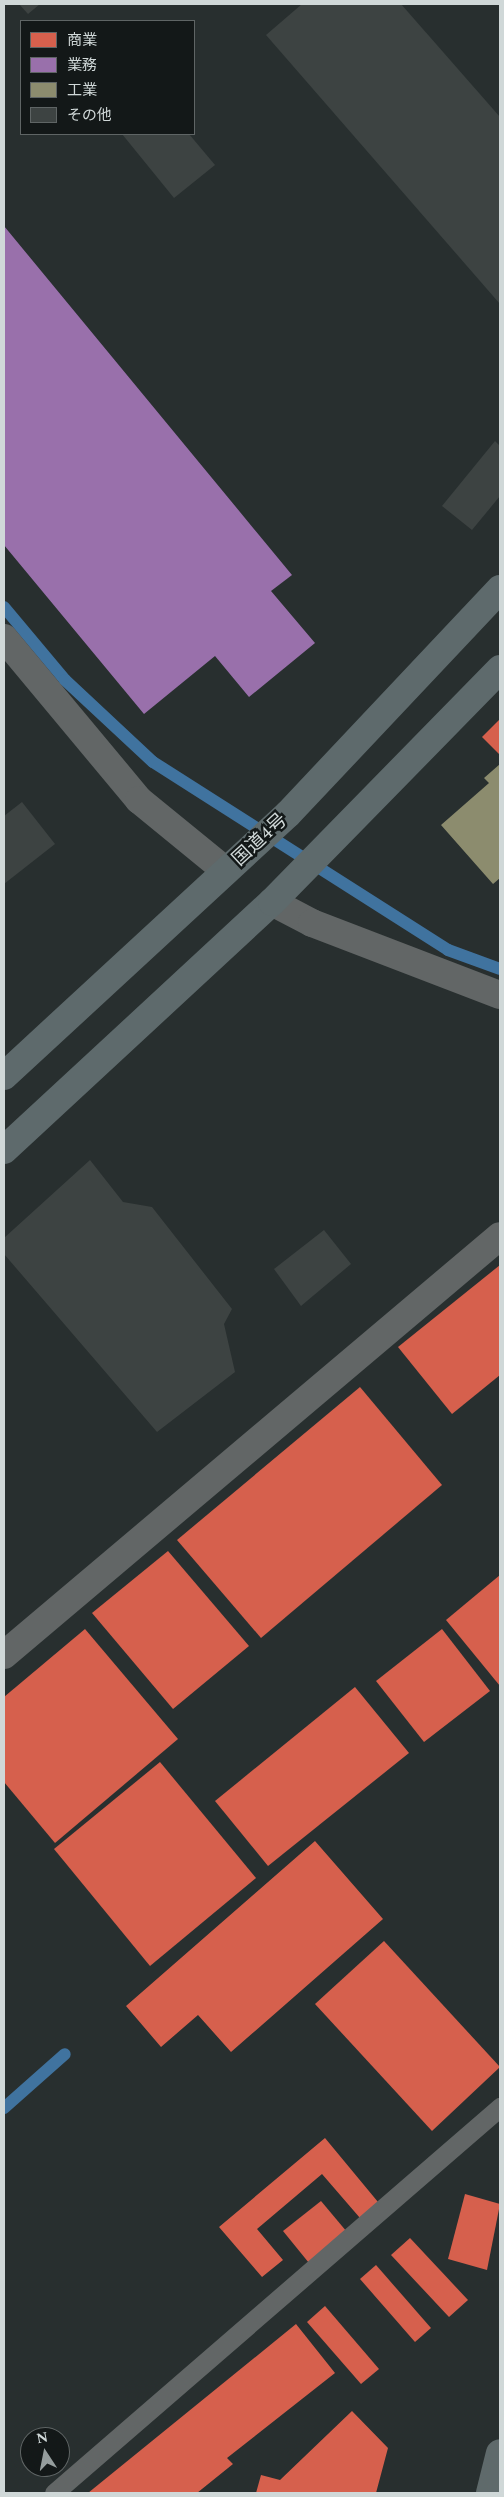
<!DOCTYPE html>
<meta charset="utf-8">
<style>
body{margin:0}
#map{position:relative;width:504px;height:2497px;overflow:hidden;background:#282f2f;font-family:Spectral,"Noto Sans JP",serif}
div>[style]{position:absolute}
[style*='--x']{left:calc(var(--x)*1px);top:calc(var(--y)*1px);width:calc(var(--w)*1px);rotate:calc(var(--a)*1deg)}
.shops>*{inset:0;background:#d6604d}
.offices>*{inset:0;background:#9970ab}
.industry>*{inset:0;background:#8c8c6e}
.stream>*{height:12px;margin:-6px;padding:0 6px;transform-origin:6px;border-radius:6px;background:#40739f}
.building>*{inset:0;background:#3d4342}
.service>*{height:19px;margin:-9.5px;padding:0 9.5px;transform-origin:9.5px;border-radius:9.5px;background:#626666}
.minor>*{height:28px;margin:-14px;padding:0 14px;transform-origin:14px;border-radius:14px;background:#626666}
.primary>*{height:28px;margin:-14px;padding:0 14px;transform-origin:14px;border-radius:14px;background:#5f6a6b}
.trunk>*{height:28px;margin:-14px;padding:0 14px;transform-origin:14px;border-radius:14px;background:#5e6a6c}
span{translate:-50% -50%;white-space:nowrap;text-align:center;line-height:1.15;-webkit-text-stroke:5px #131818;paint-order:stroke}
.street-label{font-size:19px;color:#d0d8d8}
.frame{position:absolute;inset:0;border:5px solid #d0d8d8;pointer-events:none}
.legend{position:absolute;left:20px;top:20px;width:175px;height:115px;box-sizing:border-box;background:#131818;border:1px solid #5f6565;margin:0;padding:6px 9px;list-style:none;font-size:15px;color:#d0d8d8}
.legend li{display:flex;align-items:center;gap:10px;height:25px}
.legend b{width:25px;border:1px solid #5f6565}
.north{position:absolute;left:20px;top:2427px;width:50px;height:50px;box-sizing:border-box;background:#131818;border:1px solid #5f6565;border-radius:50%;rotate:349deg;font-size:14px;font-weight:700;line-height:20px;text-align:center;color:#d0d8d8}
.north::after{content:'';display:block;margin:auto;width:18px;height:22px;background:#959d9d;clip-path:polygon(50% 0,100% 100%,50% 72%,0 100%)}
</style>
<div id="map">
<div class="shops">
<i style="clip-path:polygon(500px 719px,500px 755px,482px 737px)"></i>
<i style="clip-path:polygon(500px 1265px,500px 1375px,452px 1414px,398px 1347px)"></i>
<i style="clip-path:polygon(360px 1387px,442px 1485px,261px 1638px,177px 1540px)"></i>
<i style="clip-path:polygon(168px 1551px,249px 1646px,173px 1709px,92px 1613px)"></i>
<i style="clip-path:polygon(500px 1575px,500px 1686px,446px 1620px)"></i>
<i style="clip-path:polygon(85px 1629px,178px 1739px,55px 1843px,4px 1782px,4px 1697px)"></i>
<i style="clip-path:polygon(442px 1629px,490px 1691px,424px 1742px,376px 1681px)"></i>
<i style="clip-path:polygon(355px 1687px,409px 1753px,268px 1866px,215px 1801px)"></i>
<i style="clip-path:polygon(160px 1762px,256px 1878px,150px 1966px,54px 1849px)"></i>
<i style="clip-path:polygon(315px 1841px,383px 1919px,231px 2052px,198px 2015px,161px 2047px,126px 2006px)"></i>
<i style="clip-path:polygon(384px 1941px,500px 2067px,432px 2131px,315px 2004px)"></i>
<i style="clip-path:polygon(325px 2138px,378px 2202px,360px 2218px,322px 2174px,257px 2229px,283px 2260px,262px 2277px,219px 2227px)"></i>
<i style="clip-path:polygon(465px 2194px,500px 2204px,487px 2270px,448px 2259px)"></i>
<i style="clip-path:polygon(321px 2201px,347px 2232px,309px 2263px,283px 2231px)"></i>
<i style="clip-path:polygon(410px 2238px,468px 2300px,449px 2317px,391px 2255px)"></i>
<i style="clip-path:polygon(376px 2265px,431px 2328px,415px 2342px,360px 2279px)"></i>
<i style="clip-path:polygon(325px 2306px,379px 2369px,361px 2384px,307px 2322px)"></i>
<i style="clip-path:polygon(296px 2324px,335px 2373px,227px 2458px,233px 2464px,197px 2493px,88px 2493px)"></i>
<i style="clip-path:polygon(352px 2411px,388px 2448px,376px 2493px,256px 2493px,261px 2475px,280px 2480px)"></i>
</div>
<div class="offices">
<i style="clip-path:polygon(4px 226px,292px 575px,271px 591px,315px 643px,249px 697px,215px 656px,144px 714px,4px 545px)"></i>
</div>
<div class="industry">
<i style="clip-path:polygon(500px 764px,500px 878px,493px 884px,441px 825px,489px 783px,484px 778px)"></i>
</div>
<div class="stream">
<i style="--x:4;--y:607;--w:95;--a:50.1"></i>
<i style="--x:65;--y:680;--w:120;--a:43"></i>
<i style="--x:153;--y:762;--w:350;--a:32.5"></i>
<i style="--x:448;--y:950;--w:55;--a:20.1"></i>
<i style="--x:4;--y:2108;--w:81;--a:-41.5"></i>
</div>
<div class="building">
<i style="clip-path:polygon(19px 4px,40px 4px,28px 14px)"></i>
<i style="clip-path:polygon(302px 4px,401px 4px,500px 117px,500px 304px,266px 35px)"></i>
<i style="clip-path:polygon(122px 134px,189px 134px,215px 165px,174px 198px)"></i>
<i style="clip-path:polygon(495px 441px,500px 446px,500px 496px,472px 530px,442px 506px)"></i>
<i style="clip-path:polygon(22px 802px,55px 844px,4px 884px,4px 816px)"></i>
<i style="clip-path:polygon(90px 1160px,123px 1202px,152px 1207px,232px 1309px,224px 1324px,235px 1372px,157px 1432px,4px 1254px,4px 1238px)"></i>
<i style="clip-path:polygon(324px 1230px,351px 1264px,301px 1306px,274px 1269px)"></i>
</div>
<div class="service">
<i style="--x:54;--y:2493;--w:590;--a:-40.88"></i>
</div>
<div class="minor">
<i style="--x:4;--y:638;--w:211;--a:50.2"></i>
<i style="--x:139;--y:800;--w:112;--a:39.2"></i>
<i style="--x:272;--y:902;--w:45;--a:27.7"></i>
<i style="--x:312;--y:923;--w:201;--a:21"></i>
<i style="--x:4;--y:1655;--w:649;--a:-40.19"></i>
</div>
<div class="primary">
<i style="--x:490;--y:2493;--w:41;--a:-76"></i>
</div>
<div class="trunk">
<i style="--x:4;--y:1076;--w:386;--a:-42.7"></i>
<i style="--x:288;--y:814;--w:309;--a:-46.7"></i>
<i style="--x:4;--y:1150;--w:365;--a:-42.8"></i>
<i style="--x:272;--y:902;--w:326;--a:-45.6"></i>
</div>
<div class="street-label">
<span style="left:260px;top:840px;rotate:-43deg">国道4号</span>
</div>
<div class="frame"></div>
<ul class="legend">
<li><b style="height:14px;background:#d6604d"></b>商業</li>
<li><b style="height:14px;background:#9970ab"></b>業務</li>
<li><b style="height:14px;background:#8c8c6e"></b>工業</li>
<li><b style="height:14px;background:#3d4342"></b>その他</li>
</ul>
<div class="north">N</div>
</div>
